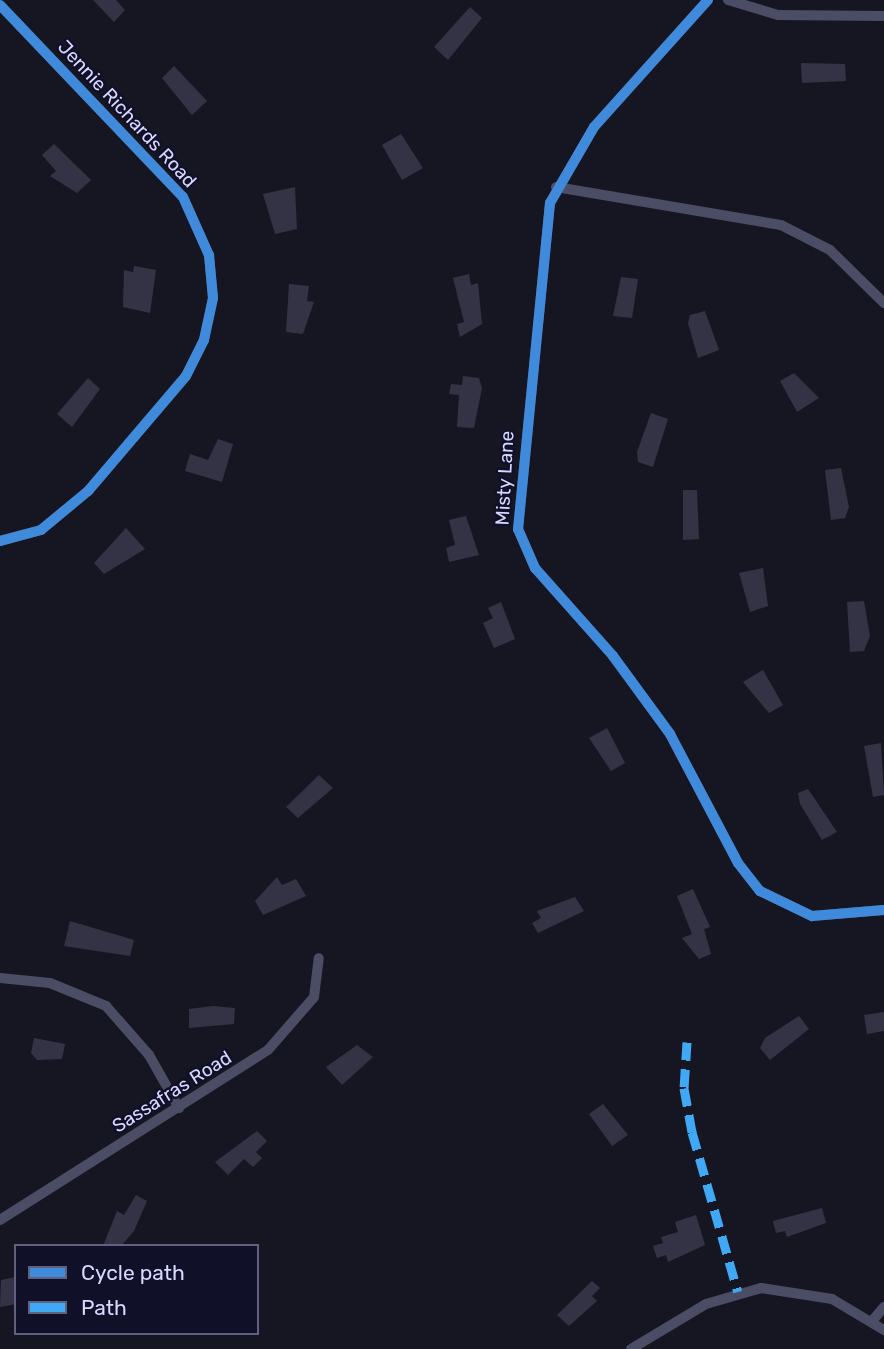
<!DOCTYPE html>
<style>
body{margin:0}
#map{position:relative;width:884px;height:1349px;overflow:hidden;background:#161623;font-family:Rubik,sans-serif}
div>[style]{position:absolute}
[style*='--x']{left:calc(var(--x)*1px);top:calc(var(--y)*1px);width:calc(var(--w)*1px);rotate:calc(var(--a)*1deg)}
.building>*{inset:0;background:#343345}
.street>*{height:10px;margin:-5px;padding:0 5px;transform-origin:5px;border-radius:5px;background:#4b4d64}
.quiet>*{height:9px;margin-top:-4.5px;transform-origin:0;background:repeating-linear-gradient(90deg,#3fa9f5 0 18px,transparent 0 27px)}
.cycleway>*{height:10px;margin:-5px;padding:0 5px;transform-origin:5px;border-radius:5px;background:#408adc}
span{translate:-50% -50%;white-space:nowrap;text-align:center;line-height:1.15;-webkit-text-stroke:5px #101029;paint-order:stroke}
.street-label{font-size:19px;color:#d8d9ff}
.legend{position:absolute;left:14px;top:1244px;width:245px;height:91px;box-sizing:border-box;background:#101029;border:2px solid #60607f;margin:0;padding:9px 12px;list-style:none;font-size:21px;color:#d8d9ff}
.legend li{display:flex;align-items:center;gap:14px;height:35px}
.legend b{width:35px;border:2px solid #60607f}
</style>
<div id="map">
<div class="building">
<i style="clip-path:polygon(93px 0,116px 0,125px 10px,114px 22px)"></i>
<i style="clip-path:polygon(470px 7px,482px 18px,448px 60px,434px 47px)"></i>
<i style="clip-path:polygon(801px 63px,845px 64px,846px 81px,802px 83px)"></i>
<i style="clip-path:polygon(174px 66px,207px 101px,192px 115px,162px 78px)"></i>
<i style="clip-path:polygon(401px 134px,423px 168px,402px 180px,382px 145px)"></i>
<i style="clip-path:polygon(54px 144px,91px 180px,77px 193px,50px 176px,56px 171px,42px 155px)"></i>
<i style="clip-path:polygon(295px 187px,297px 229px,275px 234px,263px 194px)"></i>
<i style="clip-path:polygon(134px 266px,156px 270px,150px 313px,123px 307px,124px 270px,133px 272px)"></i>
<i style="clip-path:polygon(469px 274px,471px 285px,478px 283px,482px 324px,460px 337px,457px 324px,464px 322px,453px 278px)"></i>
<i style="clip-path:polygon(621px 277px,638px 279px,632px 318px,613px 316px)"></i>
<i style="clip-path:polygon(289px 284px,309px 286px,307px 301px,314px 302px,303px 334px,286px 332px)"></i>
<i style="clip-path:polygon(705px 311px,719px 350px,698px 358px,688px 323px,690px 315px)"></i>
<i style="clip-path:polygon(794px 373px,819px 398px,797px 412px,780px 381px)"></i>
<i style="clip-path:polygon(463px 376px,479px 378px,482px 388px,474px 428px,457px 427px,459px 395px,449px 394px,451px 384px,462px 385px)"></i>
<i style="clip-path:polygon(88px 378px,100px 389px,72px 427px,57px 414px)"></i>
<i style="clip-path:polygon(651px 413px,668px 419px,653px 467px,638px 462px,637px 452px)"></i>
<i style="clip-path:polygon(218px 439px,233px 444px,222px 482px,185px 471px,190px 454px,208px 460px)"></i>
<i style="clip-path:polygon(841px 468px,849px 507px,845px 518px,831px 520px,825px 470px)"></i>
<i style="clip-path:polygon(683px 490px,697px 490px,699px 539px,683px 540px)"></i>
<i style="clip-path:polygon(466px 516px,479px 555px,449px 562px,446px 548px,455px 545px,449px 520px)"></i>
<i style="clip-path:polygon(126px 528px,145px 549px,104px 574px,94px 563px)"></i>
<i style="clip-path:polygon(763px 568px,768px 606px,750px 612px,739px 573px)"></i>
<i style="clip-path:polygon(864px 601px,870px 636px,864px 651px,850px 652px,847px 602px)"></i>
<i style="clip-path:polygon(501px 602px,515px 639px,494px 648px,483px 623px,493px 618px,488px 608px)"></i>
<i style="clip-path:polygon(763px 670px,783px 705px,769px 713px,743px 682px)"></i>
<i style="clip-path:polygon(607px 728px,625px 763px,611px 771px,589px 738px)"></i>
<i style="clip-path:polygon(881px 743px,884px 795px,873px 797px,864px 746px)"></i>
<i style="clip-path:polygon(319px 775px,333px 788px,298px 818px,286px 807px)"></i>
<i style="clip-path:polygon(808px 789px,837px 832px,822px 840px,800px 804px,798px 793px)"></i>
<i style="clip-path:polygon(277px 877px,282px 885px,296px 879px,306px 896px,263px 915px,255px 901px)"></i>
<i style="clip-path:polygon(693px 889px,710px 927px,704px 929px,711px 954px,699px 959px,682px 938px,692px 934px,677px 896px)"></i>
<i style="clip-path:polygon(575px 897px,584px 911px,538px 933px,532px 923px,541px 918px,537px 911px)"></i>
<i style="clip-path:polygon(70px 921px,134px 940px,130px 956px,64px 946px)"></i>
<i style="clip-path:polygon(213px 1006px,235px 1008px,234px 1024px,189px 1028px,189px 1009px)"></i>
<i style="clip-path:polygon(884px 1012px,884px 1031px,867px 1034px,864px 1015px)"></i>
<i style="clip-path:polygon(799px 1016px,809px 1029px,770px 1060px,760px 1048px,765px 1038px)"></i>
<i style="clip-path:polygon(34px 1038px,65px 1044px,62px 1059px,37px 1060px,31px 1053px)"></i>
<i style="clip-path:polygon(357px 1045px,373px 1057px,342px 1085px,326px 1067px)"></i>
<i style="clip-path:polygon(603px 1104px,628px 1135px,612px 1146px,589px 1114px)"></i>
<i style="clip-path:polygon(257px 1131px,267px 1141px,256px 1152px,262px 1158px,253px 1167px,244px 1159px,228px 1175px,215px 1162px)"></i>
<i style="clip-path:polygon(136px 1195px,147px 1201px,134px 1231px,121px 1246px,103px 1246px,117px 1211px,124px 1215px)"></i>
<i style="clip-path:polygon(822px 1208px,826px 1223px,787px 1237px,785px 1231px,776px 1233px,773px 1221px)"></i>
<i style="clip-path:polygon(696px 1215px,705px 1245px,668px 1262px,666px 1255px,657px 1258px,653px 1246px,663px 1243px,661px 1237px,678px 1232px,675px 1222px)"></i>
<i style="clip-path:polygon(16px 1277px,16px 1304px,0 1307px,1px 1280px)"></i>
<i style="clip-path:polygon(592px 1281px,600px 1288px,592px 1296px,597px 1301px,569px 1326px,557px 1315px)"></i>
</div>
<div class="street">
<i style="--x:708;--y:0;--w:171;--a:131.9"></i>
<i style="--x:594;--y:127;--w:88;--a:120.1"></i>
<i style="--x:550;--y:203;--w:328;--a:95.6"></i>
<i style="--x:518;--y:529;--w:43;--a:66.4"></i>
<i style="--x:535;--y:568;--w:118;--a:48.4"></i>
<i style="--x:613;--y:656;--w:97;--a:53.8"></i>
<i style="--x:670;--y:734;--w:146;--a:62.2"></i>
<i style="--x:738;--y:863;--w:36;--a:52"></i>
<i style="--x:760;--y:891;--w:58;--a:25.7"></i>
<i style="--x:812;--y:916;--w:72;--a:-4.8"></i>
<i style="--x:728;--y:0;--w:52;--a:16.7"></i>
<i style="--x:778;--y:15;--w:106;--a:0.5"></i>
<i style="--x:0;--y:5;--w:265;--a:46.4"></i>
<i style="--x:183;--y:197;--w:64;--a:65.9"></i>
<i style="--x:209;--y:255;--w:43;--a:84.7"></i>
<i style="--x:213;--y:298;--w:43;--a:102.1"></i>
<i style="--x:204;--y:340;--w:40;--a:116.6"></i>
<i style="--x:186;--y:376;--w:151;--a:130.4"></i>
<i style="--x:88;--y:491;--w:61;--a:140.3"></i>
<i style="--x:41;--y:530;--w:42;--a:165"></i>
<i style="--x:556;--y:187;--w:228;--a:9.6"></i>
<i style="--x:781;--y:225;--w:55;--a:27"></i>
<i style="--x:830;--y:250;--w:76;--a:44.5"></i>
<i style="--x:0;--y:978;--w:50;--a:5.7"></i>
<i style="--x:50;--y:983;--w:61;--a:22.3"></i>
<i style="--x:106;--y:1006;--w:65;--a:48.7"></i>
<i style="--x:149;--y:1055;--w:61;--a:60.5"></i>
<i style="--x:0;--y:1220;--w:317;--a:-32.4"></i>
<i style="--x:268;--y:1050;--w:70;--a:-49"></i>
<i style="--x:314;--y:997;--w:39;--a:-83"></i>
<i style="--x:873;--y:1320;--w:17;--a:-50"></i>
<i style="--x:631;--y:1349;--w:87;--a:-31"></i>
<i style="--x:706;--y:1304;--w:57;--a:-16.2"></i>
<i style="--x:761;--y:1288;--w:72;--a:8.8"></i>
<i style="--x:832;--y:1299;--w:61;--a:30.8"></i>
</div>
<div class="quiet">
<i style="--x:687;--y:1042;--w:46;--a:93.7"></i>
<i style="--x:684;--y:1088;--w:45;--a:79.7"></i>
<i style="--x:692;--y:1132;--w:166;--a:74"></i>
</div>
<div class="cycleway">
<i style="--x:708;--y:0;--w:171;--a:131.9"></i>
<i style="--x:594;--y:127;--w:88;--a:120.1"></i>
<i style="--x:550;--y:203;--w:328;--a:95.6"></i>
<i style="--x:518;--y:529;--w:43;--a:66.4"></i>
<i style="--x:535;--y:568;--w:118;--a:48.4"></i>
<i style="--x:613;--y:656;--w:97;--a:53.8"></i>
<i style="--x:670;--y:734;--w:146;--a:62.2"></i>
<i style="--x:738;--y:863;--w:36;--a:52"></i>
<i style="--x:760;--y:891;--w:58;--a:25.7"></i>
<i style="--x:812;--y:916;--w:72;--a:-4.8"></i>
<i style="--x:0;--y:5;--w:265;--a:46.4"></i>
<i style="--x:183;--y:197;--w:64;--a:65.9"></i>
<i style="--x:209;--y:255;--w:43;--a:84.7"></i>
<i style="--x:213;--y:298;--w:43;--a:102.1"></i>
<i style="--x:204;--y:340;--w:40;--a:116.6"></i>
<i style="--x:186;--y:376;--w:151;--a:130.4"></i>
<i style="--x:88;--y:491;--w:61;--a:140.3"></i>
<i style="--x:41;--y:530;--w:42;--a:165"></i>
</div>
<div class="street-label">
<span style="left:127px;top:114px;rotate:47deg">Jennie Richards Road</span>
<span style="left:505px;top:478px;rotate:-87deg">Misty Lane</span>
<span style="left:172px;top:1092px;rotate:-32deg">Sassafras Road</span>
</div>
<ul class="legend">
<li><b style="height:9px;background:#408adc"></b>Cycle path</li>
<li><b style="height:9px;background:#3fa9f5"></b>Path</li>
</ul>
</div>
